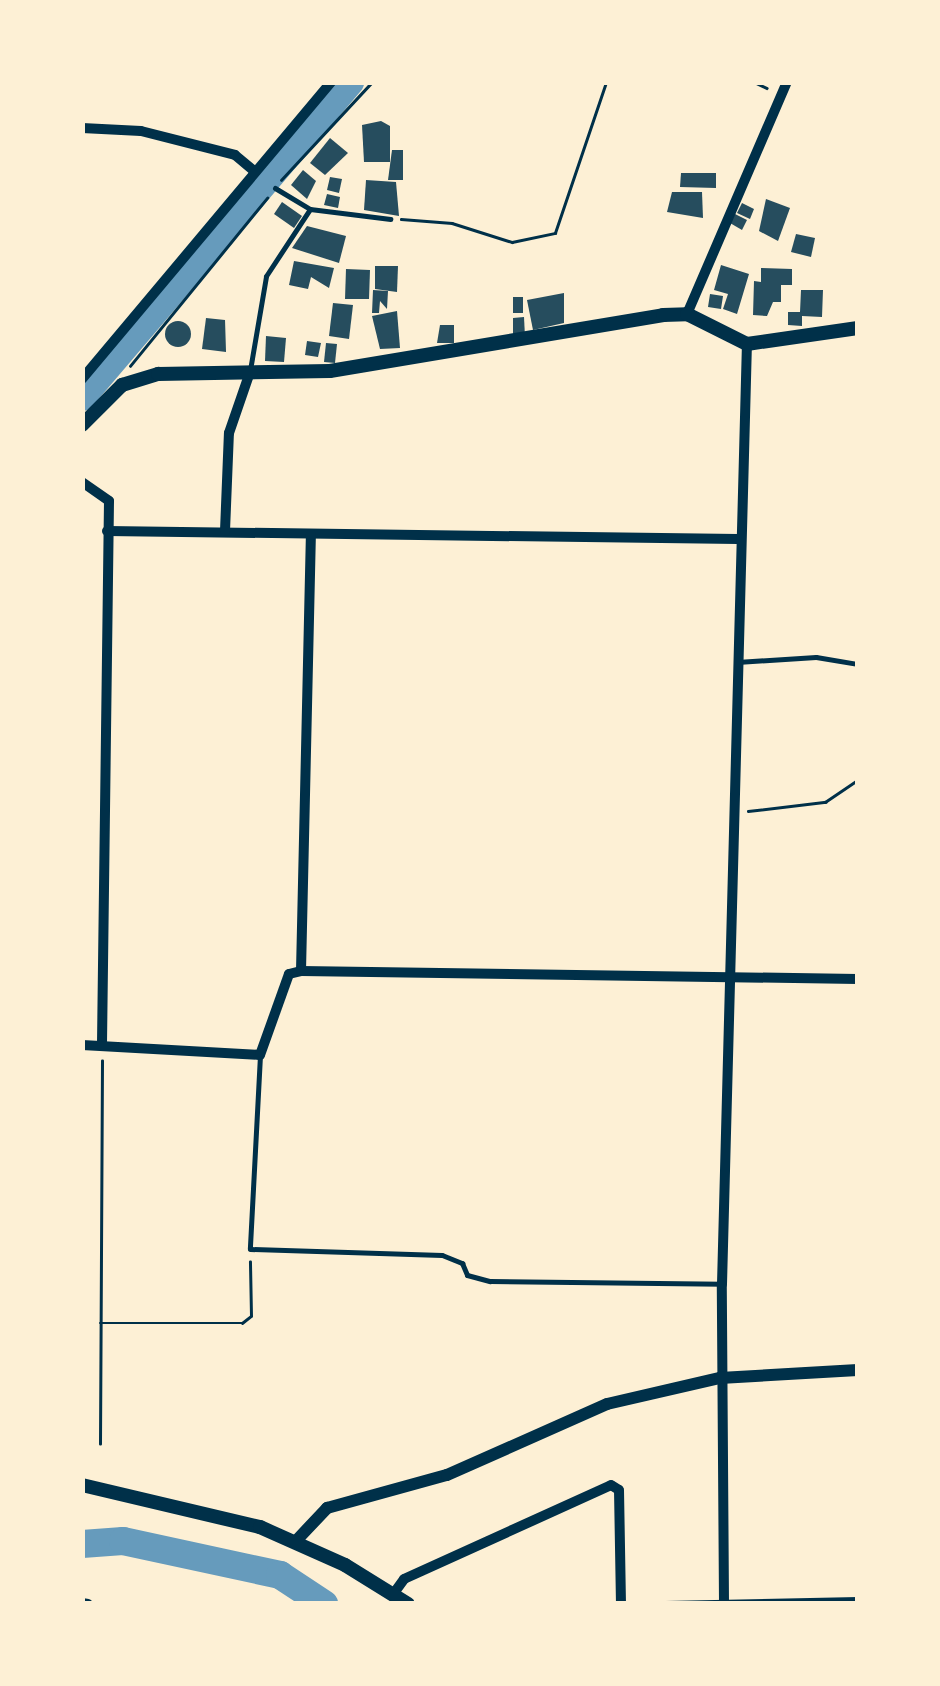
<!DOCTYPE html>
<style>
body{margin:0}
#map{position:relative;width:940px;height:1686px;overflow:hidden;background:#fdf0d5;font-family:Mulish,sans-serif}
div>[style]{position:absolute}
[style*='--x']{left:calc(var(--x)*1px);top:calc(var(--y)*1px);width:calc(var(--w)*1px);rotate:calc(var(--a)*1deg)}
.river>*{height:28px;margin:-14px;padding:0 14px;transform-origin:14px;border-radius:14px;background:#669bbc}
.building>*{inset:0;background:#264d5e}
.round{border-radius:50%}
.path>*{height:2.5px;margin:-1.25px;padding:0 1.25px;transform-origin:1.25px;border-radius:1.25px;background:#003049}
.service>*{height:5px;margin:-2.5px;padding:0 2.5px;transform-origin:2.5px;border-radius:2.5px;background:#003049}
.minor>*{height:10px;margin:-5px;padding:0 5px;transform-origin:5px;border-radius:5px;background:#003049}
.tertiary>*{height:12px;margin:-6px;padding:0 6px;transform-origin:6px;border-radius:6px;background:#003049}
.secondary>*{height:14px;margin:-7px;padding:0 7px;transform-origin:7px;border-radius:7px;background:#003049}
span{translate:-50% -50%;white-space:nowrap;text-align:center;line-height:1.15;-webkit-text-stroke:8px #fdf0d5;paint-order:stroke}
.frame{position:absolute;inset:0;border:85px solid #fdf0d5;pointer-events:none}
</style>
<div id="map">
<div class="river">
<i style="--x:82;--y:397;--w:414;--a:-49.6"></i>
<i style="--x:82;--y:1544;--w:41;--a:-4.2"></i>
<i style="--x:123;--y:1541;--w:161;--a:12.2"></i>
<i style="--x:280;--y:1575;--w:53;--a:33.4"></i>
</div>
<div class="building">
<i style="clip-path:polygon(381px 121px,390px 126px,390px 162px,364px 162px,362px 125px)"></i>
<i style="clip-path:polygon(330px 138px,348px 153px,325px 175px,310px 163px)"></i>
<i style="clip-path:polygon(392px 150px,403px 150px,403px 180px,388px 180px)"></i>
<i style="clip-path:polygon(303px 170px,316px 181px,307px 199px,291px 185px)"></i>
<i style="clip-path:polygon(681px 173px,716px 173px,716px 188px,680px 187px)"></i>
<i style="clip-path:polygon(330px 177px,342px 179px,339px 193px,327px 190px)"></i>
<i style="clip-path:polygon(366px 180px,396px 182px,399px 216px,364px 210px)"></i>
<i style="clip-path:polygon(672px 192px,702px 192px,703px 218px,667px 212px)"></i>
<i style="clip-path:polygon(327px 194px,340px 197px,338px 208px,324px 205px)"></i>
<i style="clip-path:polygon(766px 199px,790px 208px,778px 241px,759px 231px)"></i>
<i style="clip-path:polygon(282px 202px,302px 216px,294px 228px,274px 214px)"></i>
<i style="clip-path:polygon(742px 203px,754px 209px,750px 219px,737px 213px)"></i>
<i style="clip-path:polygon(735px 214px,747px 220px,742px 230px,730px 223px)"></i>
<i style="clip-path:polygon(307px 226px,346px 236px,339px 263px,292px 248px)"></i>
<i style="clip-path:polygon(796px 234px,815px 238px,811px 257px,791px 252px)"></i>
<i style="clip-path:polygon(294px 261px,334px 268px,329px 288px,311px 277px,308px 289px,289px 285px)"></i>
<i style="clip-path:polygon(721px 265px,749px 274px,737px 314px,723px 309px,728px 294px,714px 290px)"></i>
<i style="clip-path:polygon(375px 266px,398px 266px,397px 292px,375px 289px)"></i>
<i style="clip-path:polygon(761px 268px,792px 269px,792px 285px,781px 285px,781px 302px,773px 302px,767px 316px,753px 315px,754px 281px,761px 282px)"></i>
<i style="clip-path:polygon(346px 269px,370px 270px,369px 299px,345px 299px)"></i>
<i style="clip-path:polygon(373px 290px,388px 291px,387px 309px,380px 301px,379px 313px,372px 313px)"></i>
<i style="clip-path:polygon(801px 290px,823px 290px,822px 317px,802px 316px,802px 326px,788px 325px,788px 312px,800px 312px)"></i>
<i style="clip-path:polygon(564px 293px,564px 323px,533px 330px,527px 300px)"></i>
<i style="clip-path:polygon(710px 294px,723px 296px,721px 309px,708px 307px)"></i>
<i style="clip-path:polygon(513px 297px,523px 297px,523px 313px,513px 313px)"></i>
<i style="clip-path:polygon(333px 303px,353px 305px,349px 339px,329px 336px)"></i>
<i style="clip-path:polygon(397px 311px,400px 348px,380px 349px,372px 316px)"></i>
<i style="clip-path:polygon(524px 317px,525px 337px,513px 337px,513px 318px)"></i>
<i style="clip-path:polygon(206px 318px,225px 320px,226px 352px,202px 349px)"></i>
<i class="round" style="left:165px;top:321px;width:26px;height:26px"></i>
<i style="clip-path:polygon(440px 325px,454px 325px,454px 343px,437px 343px)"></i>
<i style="clip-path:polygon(266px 336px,286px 338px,284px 362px,265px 361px)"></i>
<i style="clip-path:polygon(307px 341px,321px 343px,318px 357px,305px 355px)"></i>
<i style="clip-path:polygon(326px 343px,337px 344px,335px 363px,324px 362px)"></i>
</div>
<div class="path">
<i style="--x:754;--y:82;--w:14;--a:25"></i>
<i style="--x:281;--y:180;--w:134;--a:-47.1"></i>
<i style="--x:401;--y:219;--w:51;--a:4.5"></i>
<i style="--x:452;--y:223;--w:63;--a:17.6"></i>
<i style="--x:512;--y:242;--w:44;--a:-11.8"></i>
<i style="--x:555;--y:233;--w:159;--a:-71.3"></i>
<i style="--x:130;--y:366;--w:217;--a:-50.8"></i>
<i style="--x:748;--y:811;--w:78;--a:-6.7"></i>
<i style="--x:825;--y:802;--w:40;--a:-34"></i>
<i style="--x:100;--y:1323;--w:142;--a:0"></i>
<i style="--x:242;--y:1323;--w:11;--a:-38"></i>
<i style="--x:251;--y:1316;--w:54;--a:-91.1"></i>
<i style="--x:100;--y:1444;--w:383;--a:-89.7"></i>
</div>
<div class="service">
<i style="--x:275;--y:188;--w:41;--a:31"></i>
<i style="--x:310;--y:209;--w:81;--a:7.1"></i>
<i style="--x:250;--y:370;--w:95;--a:-80.3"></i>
<i style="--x:266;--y:276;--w:80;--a:-56.7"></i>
<i style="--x:737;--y:662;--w:79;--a:-3.6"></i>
<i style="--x:816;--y:657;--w:43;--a:9.5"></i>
<i style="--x:260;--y:1055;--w:194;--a:93"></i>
<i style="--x:250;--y:1249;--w:192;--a:1.8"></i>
<i style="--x:442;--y:1255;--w:22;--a:22"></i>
<i style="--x:462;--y:1263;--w:13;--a:67"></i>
<i style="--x:467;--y:1275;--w:24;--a:15"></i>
<i style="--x:490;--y:1281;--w:232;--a:0.7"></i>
<i style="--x:616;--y:1604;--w:242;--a:-1.2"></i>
</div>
<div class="minor">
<i style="--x:82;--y:128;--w:59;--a:2.9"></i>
<i style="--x:141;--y:131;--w:97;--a:14.3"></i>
<i style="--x:235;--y:155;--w:26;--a:40"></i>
<i style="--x:687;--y:314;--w:253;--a:-66.7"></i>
<i style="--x:82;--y:379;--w:388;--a:-50"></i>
<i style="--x:82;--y:482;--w:33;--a:35"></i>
<i style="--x:109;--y:501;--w:544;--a:90.74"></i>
<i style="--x:107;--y:531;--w:631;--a:0.73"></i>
<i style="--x:225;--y:531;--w:98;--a:-87.7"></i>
<i style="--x:229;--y:433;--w:65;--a:-71"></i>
<i style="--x:301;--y:971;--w:437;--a:-88.7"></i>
<i style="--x:82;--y:1045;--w:178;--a:3.2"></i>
<i style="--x:260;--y:1055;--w:86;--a:-70.3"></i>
<i style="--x:289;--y:974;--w:12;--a:-14"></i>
<i style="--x:301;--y:971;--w:557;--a:0.82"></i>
<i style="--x:394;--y:1593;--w:17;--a:-54"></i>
<i style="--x:404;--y:1579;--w:227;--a:-24.4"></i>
<i style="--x:611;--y:1485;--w:9;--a:32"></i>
<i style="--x:619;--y:1490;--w:114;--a:89"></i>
<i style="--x:82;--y:1603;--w:6;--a:9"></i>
<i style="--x:724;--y:1603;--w:319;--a:-90.4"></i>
<i style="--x:722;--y:1284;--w:940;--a:-88.48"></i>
</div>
<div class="tertiary">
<i style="--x:295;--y:1542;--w:47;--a:-46.7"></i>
<i style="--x:327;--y:1508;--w:124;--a:-15.4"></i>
<i style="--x:447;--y:1475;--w:175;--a:-23.9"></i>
<i style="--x:607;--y:1404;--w:116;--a:-13"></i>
<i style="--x:720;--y:1378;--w:138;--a:-3.3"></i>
</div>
<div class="secondary">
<i style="--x:82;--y:425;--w:57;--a:-45"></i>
<i style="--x:122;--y:385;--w:38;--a:-17"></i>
<i style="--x:158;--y:374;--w:172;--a:-1"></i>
<i style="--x:330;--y:371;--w:338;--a:-9.5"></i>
<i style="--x:663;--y:315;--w:24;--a:-2"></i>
<i style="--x:687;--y:314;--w:67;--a:26.6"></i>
<i style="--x:747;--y:344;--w:112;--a:-8.2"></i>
<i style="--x:82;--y:1485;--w:183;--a:13.3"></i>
<i style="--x:260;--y:1527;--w:93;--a:24.1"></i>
<i style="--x:345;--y:1565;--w:74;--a:31.8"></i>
</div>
<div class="frame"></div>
</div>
